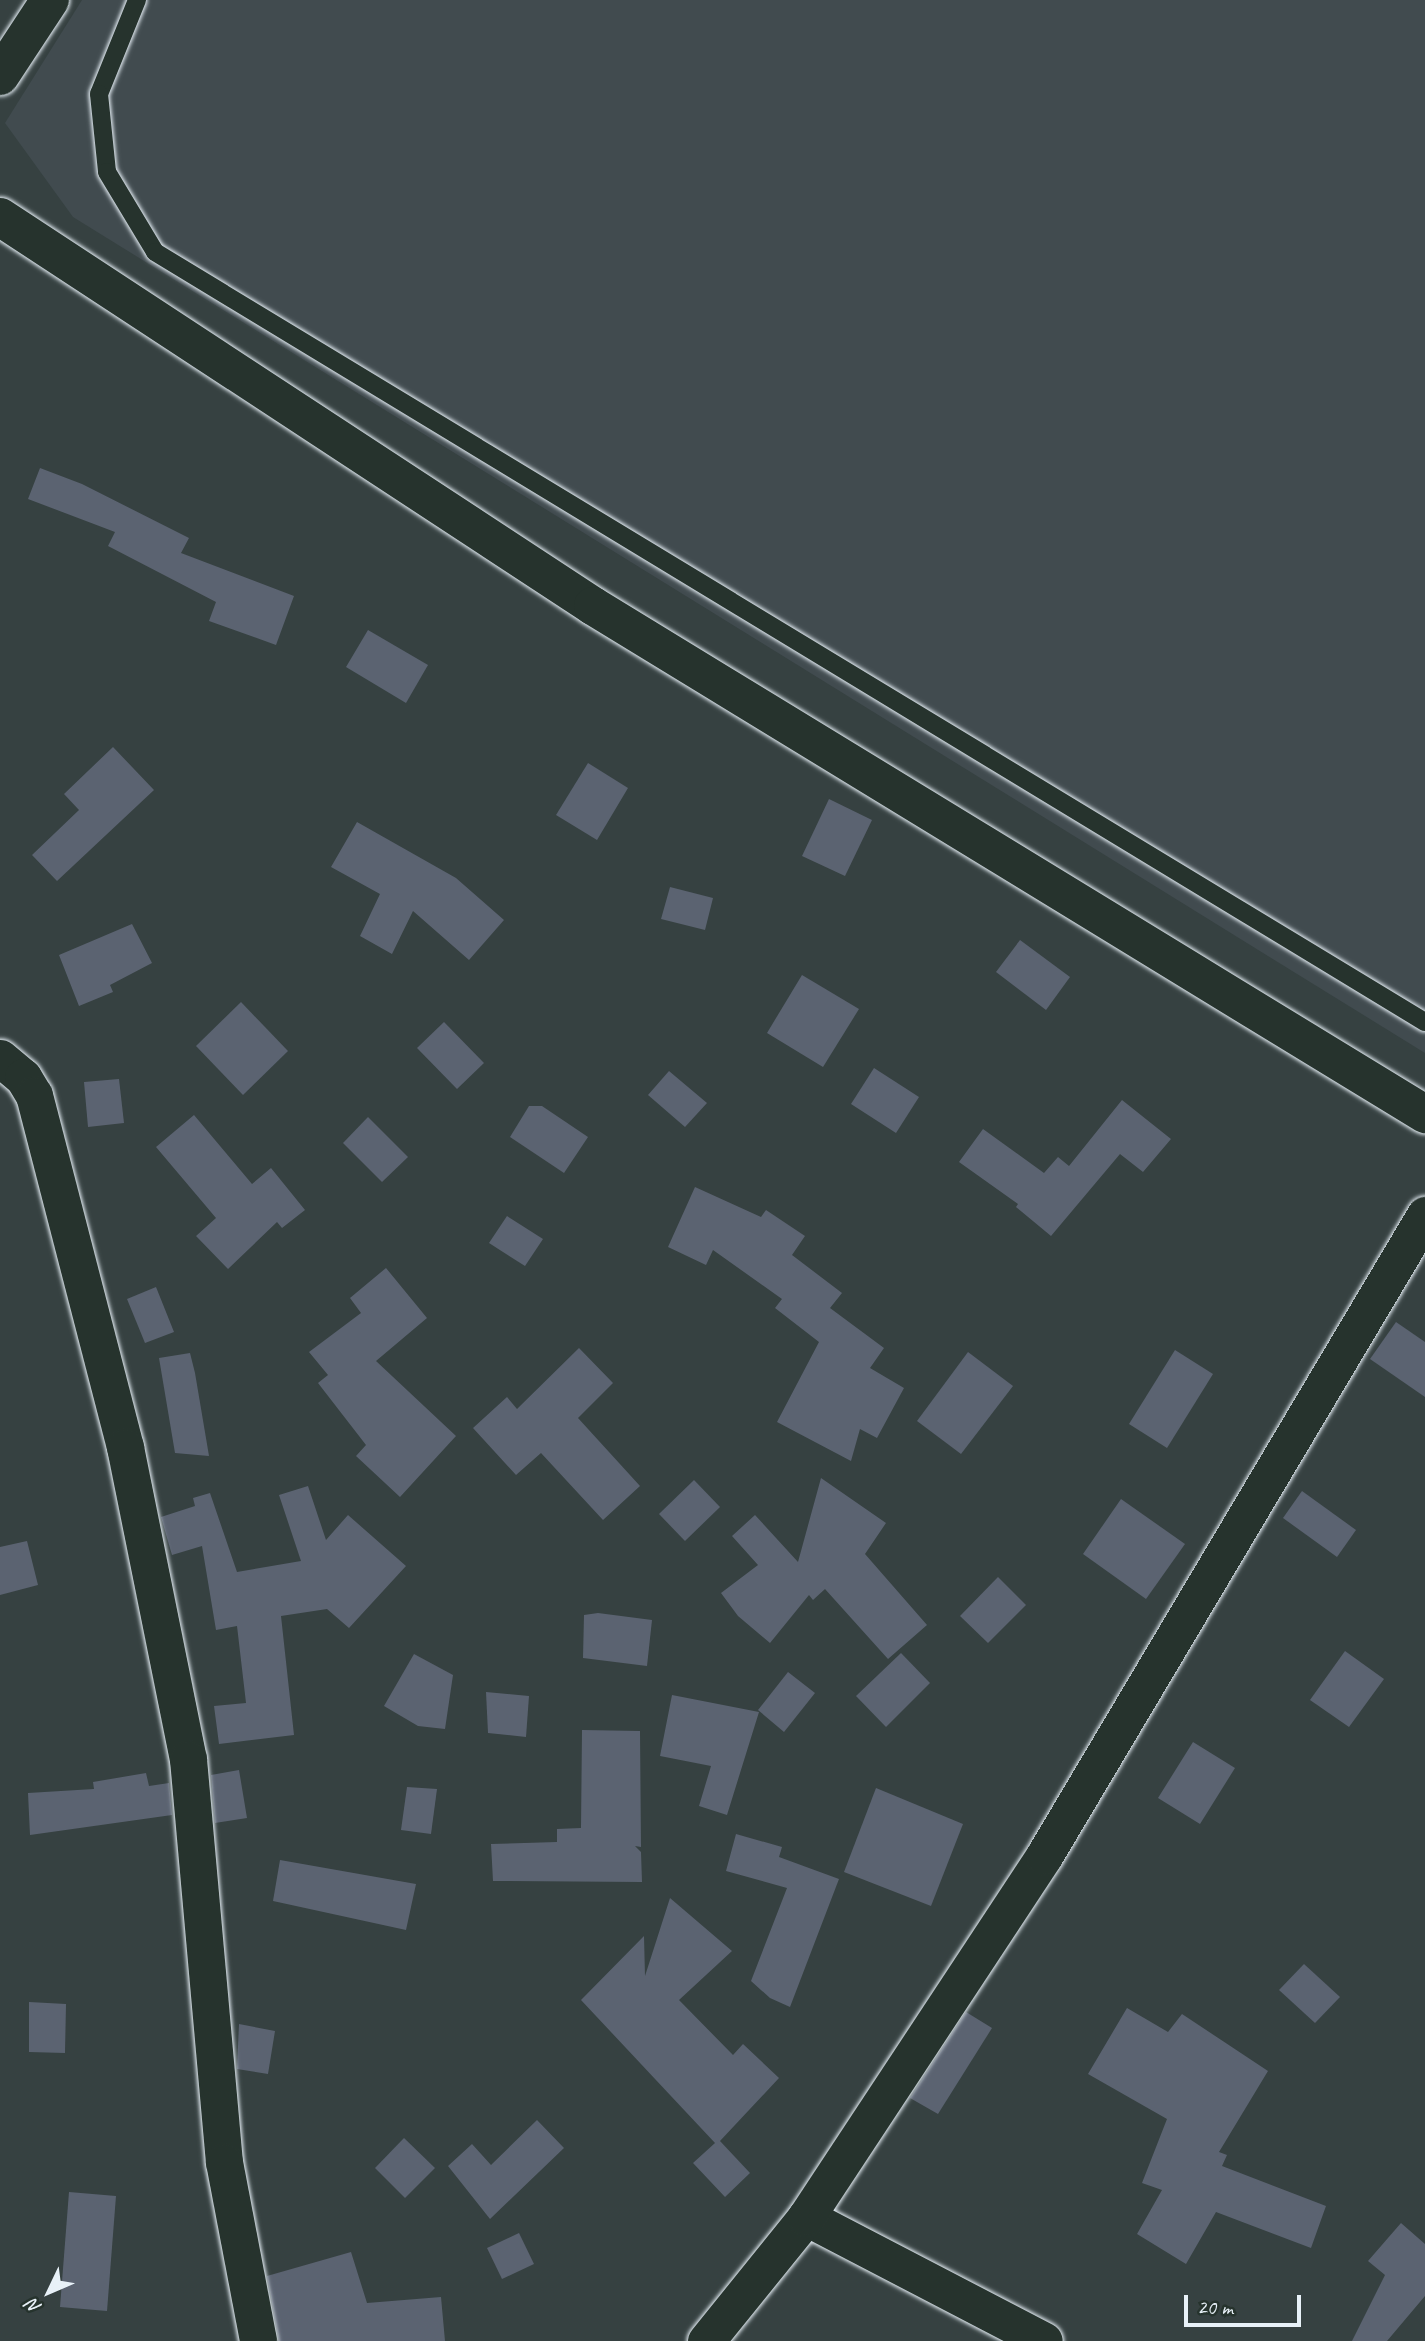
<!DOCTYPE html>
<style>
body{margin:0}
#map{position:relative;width:1425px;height:2341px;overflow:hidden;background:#364141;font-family:Caveat,sans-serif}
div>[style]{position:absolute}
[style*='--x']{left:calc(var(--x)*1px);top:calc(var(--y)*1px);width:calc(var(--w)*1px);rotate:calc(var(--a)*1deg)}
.built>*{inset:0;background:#414b4f}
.building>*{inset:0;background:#5b6371}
.roads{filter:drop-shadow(0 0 2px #e8f1f8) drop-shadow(0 0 2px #e8f1f8)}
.service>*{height:18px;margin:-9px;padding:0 9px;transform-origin:9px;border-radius:9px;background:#26332d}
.minor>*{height:37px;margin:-18.5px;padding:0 18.5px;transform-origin:18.5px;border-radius:18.5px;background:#26332d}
.tertiary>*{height:38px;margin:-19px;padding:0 19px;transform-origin:19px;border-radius:19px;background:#26332d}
span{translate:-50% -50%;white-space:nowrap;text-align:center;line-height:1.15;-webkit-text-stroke:7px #26332d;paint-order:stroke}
.north{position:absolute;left:14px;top:2257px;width:70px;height:70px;-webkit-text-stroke:5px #26332d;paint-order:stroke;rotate:226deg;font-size:19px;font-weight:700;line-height:28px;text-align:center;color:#e8f1f8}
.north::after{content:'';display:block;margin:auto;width:24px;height:32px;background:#e8f1f8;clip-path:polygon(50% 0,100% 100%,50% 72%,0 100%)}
.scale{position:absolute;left:1184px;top:2295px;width:117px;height:32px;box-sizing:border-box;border:4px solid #e8f1f8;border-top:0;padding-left:9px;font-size:21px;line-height:24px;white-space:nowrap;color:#e8f1f8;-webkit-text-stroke:5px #26332d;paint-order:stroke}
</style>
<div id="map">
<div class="built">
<i style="clip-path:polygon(82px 0,1425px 0,1425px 1053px,73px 217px,5px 123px)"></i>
</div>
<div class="building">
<i style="clip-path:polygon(40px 468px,82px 484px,189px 538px,181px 553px,294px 596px,276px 645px,209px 621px,216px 602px,108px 546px,115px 532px,28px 499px)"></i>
<i style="clip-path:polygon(368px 630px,428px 665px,406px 703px,346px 667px)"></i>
<i style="clip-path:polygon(113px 747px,154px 790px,57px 881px,32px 855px,79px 810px,64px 794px)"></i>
<i style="clip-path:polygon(588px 763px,628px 788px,597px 840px,556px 815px)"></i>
<i style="clip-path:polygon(829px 799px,872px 820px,845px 876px,802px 856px)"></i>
<i style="clip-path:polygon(357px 822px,456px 878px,504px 920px,469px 960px,413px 911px,392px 954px,360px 936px,380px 894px,331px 867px)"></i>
<i style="clip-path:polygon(670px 887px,713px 898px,705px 930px,661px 919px)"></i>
<i style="clip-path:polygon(132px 924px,152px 963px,110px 985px,113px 992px,79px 1006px,59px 955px)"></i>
<i style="clip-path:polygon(1020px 940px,1070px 977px,1046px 1010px,996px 972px)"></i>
<i style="clip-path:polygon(802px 975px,859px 1009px,823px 1067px,767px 1033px)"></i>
<i style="clip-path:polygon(241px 1002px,288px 1051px,243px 1095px,196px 1046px)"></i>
<i style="clip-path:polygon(444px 1022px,484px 1063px,457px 1089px,417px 1048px)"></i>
<i style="clip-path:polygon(874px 1068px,919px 1097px,896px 1133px,851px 1104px)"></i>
<i style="clip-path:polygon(669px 1071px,707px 1103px,685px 1127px,648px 1095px)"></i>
<i style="clip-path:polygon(119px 1079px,124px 1123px,88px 1127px,84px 1082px)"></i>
<i style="clip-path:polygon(1122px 1100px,1171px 1139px,1143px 1172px,1120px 1154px,1051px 1236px,1016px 1207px,1018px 1204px,959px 1162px,983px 1129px,1044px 1173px,1058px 1157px,1069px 1166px)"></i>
<i style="clip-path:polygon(529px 1106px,542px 1106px,588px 1137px,564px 1173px,510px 1137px)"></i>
<i style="clip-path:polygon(194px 1115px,252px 1184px,271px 1168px,305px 1210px,282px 1228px,277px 1222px,228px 1269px,196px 1236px,216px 1218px,156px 1147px)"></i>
<i style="clip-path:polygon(368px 1117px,408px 1157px,382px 1182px,343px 1143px)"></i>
<i style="clip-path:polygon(695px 1187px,761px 1217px,766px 1210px,805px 1236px,792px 1255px,842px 1293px,830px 1308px,884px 1348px,870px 1368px,904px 1388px,877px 1438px,860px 1429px,851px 1461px,777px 1422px,819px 1342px,775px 1308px,782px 1299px,713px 1250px,706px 1265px,668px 1247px)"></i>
<i style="clip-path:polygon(507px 1216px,543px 1239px,525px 1266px,489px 1243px)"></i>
<i style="clip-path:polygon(386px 1268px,427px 1318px,376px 1361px,456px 1436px,400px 1497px,356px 1456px,366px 1445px,318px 1383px,328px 1375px,309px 1352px,361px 1313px,350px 1298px)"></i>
<i style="clip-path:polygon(156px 1287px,174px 1332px,145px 1343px,127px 1299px)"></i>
<i style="clip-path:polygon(1396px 1322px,1425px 1342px,1425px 1397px,1370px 1359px)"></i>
<i style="clip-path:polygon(579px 1348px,613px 1383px,578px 1418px,640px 1486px,603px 1520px,541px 1453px,516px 1475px,473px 1428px,507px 1397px,517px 1409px)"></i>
<i style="clip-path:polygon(1175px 1350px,1213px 1374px,1167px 1448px,1129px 1424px)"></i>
<i style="clip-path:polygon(968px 1352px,1013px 1386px,961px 1454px,917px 1421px)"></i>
<i style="clip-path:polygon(190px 1353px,195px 1373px,209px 1456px,175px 1453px,159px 1358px)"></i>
<i style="clip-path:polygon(821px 1478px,886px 1523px,865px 1554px,927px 1625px,888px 1659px,825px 1589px,813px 1600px,809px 1595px,770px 1643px,738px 1616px,721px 1593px,758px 1565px,732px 1536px,755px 1515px,798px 1562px)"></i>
<i style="clip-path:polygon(694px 1480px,720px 1507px,685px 1541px,659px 1514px)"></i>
<i style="clip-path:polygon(308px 1486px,326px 1540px,348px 1515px,406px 1566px,349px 1628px,327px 1609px,281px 1616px,294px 1735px,219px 1744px,214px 1706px,246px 1703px,237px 1626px,216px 1630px,202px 1546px,172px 1555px,161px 1517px,195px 1506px,193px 1498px,210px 1493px,237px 1572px,301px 1561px,279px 1495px)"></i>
<i style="clip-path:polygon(1302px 1491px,1356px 1530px,1337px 1557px,1283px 1518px)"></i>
<i style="clip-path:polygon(1121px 1499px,1185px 1544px,1146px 1599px,1083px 1554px)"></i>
<i style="clip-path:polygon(27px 1541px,38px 1585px,0 1595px,0 1547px)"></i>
<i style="clip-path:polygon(998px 1577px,1026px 1605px,988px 1643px,960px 1616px)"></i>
<i style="clip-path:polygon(598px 1613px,652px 1620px,647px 1666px,583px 1658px,584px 1615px)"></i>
<i style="clip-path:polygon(1345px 1651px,1384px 1679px,1349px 1727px,1310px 1700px)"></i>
<i style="clip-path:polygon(901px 1653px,930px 1683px,886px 1727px,856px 1696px)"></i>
<i style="clip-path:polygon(414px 1654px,453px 1675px,445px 1729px,418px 1726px,384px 1706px)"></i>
<i style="clip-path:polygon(788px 1672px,815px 1693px,784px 1732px,758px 1710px)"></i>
<i style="clip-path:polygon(486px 1692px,529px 1696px,526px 1737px,488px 1733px)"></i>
<i style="clip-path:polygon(672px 1695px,759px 1712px,727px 1815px,699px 1806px,711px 1766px,660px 1756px)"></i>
<i style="clip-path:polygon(582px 1730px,640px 1731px,641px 1847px,635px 1846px,641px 1852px,642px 1882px,493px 1881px,491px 1844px,557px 1842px,557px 1829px,581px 1828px)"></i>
<i style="clip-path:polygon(1193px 1742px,1235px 1768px,1200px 1824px,1158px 1798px)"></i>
<i style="clip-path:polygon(239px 1770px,247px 1818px,215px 1823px,211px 1775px)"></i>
<i style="clip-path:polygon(146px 1773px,149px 1786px,169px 1783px,172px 1815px,30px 1835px,28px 1793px,94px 1789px,93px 1782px)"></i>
<i style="clip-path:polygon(407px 1787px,437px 1789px,431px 1834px,401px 1830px)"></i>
<i style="clip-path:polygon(876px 1788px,963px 1824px,931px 1906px,844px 1872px)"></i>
<i style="clip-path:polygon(736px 1834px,782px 1847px,779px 1857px,839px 1879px,790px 2007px,770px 1998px,751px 1981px,787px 1888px,726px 1871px)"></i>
<i style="clip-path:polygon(280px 1860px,416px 1884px,406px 1930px,273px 1901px)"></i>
<i style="clip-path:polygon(670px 1898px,732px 1951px,679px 2000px,733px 2055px,743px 2044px,779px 2078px,720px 2141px,750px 2173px,725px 2197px,693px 2163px,715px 2143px,581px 2000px,644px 1936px,645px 1976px)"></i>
<i style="clip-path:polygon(1304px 1964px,1340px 1997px,1315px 2023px,1279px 1990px)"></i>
<i style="clip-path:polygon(29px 2002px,66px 2004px,65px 2053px,29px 2052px)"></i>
<i style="clip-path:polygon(1127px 2008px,1168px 2032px,1182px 2014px,1268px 2071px,1219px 2152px,1227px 2155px,1222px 2166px,1326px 2206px,1311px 2248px,1216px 2212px,1186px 2264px,1137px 2234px,1162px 2190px,1142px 2183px,1167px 2119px,1088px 2074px)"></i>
<i style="clip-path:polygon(966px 2012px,992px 2028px,938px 2114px,910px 2098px)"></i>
<i style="clip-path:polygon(239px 2024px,275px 2031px,268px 2074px,237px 2069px)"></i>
<i style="clip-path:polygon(537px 2120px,564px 2148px,490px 2219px,448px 2166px,472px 2144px,491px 2165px)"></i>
<i style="clip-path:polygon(404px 2138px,435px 2168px,405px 2198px,375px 2168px)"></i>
<i style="clip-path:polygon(69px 2192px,116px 2196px,107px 2311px,60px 2307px)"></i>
<i style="clip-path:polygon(1401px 2223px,1425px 2244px,1425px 2296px,1387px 2341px,1352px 2341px,1385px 2275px,1368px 2261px)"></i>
<i style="clip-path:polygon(519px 2233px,534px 2264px,502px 2279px,487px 2248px)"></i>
<i style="clip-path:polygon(351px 2252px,367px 2303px,441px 2297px,445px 2341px,279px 2341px,267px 2276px)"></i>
</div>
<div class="roads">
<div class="service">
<i style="--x:137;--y:0;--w:101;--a:112"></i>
<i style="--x:99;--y:94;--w:78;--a:84.1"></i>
<i style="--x:107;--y:172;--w:93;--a:59"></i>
<i style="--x:155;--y:252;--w:1485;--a:31.23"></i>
</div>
<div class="minor">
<i style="--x:0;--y:1058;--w:30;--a:40"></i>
<i style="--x:23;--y:1077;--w:21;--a:59"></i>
<i style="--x:34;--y:1095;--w:364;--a:75.5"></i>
<i style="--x:125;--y:1447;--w:318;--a:78.6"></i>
<i style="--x:188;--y:1759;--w:405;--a:84.9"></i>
<i style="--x:224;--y:2162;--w:182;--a:79.2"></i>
<i style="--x:806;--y:2217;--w:268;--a:27.5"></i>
<i style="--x:706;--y:2341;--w:159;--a:-51.1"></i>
<i style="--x:806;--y:2217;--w:432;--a:-56.6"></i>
<i style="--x:1044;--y:1856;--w:746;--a:-59.27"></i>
</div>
<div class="tertiary">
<i style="--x:0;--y:76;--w:91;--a:-56.7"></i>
<i style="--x:0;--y:217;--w:709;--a:33.26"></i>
<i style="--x:593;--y:606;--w:975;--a:31.41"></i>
</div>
</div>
<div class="north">N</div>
<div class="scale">20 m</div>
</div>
